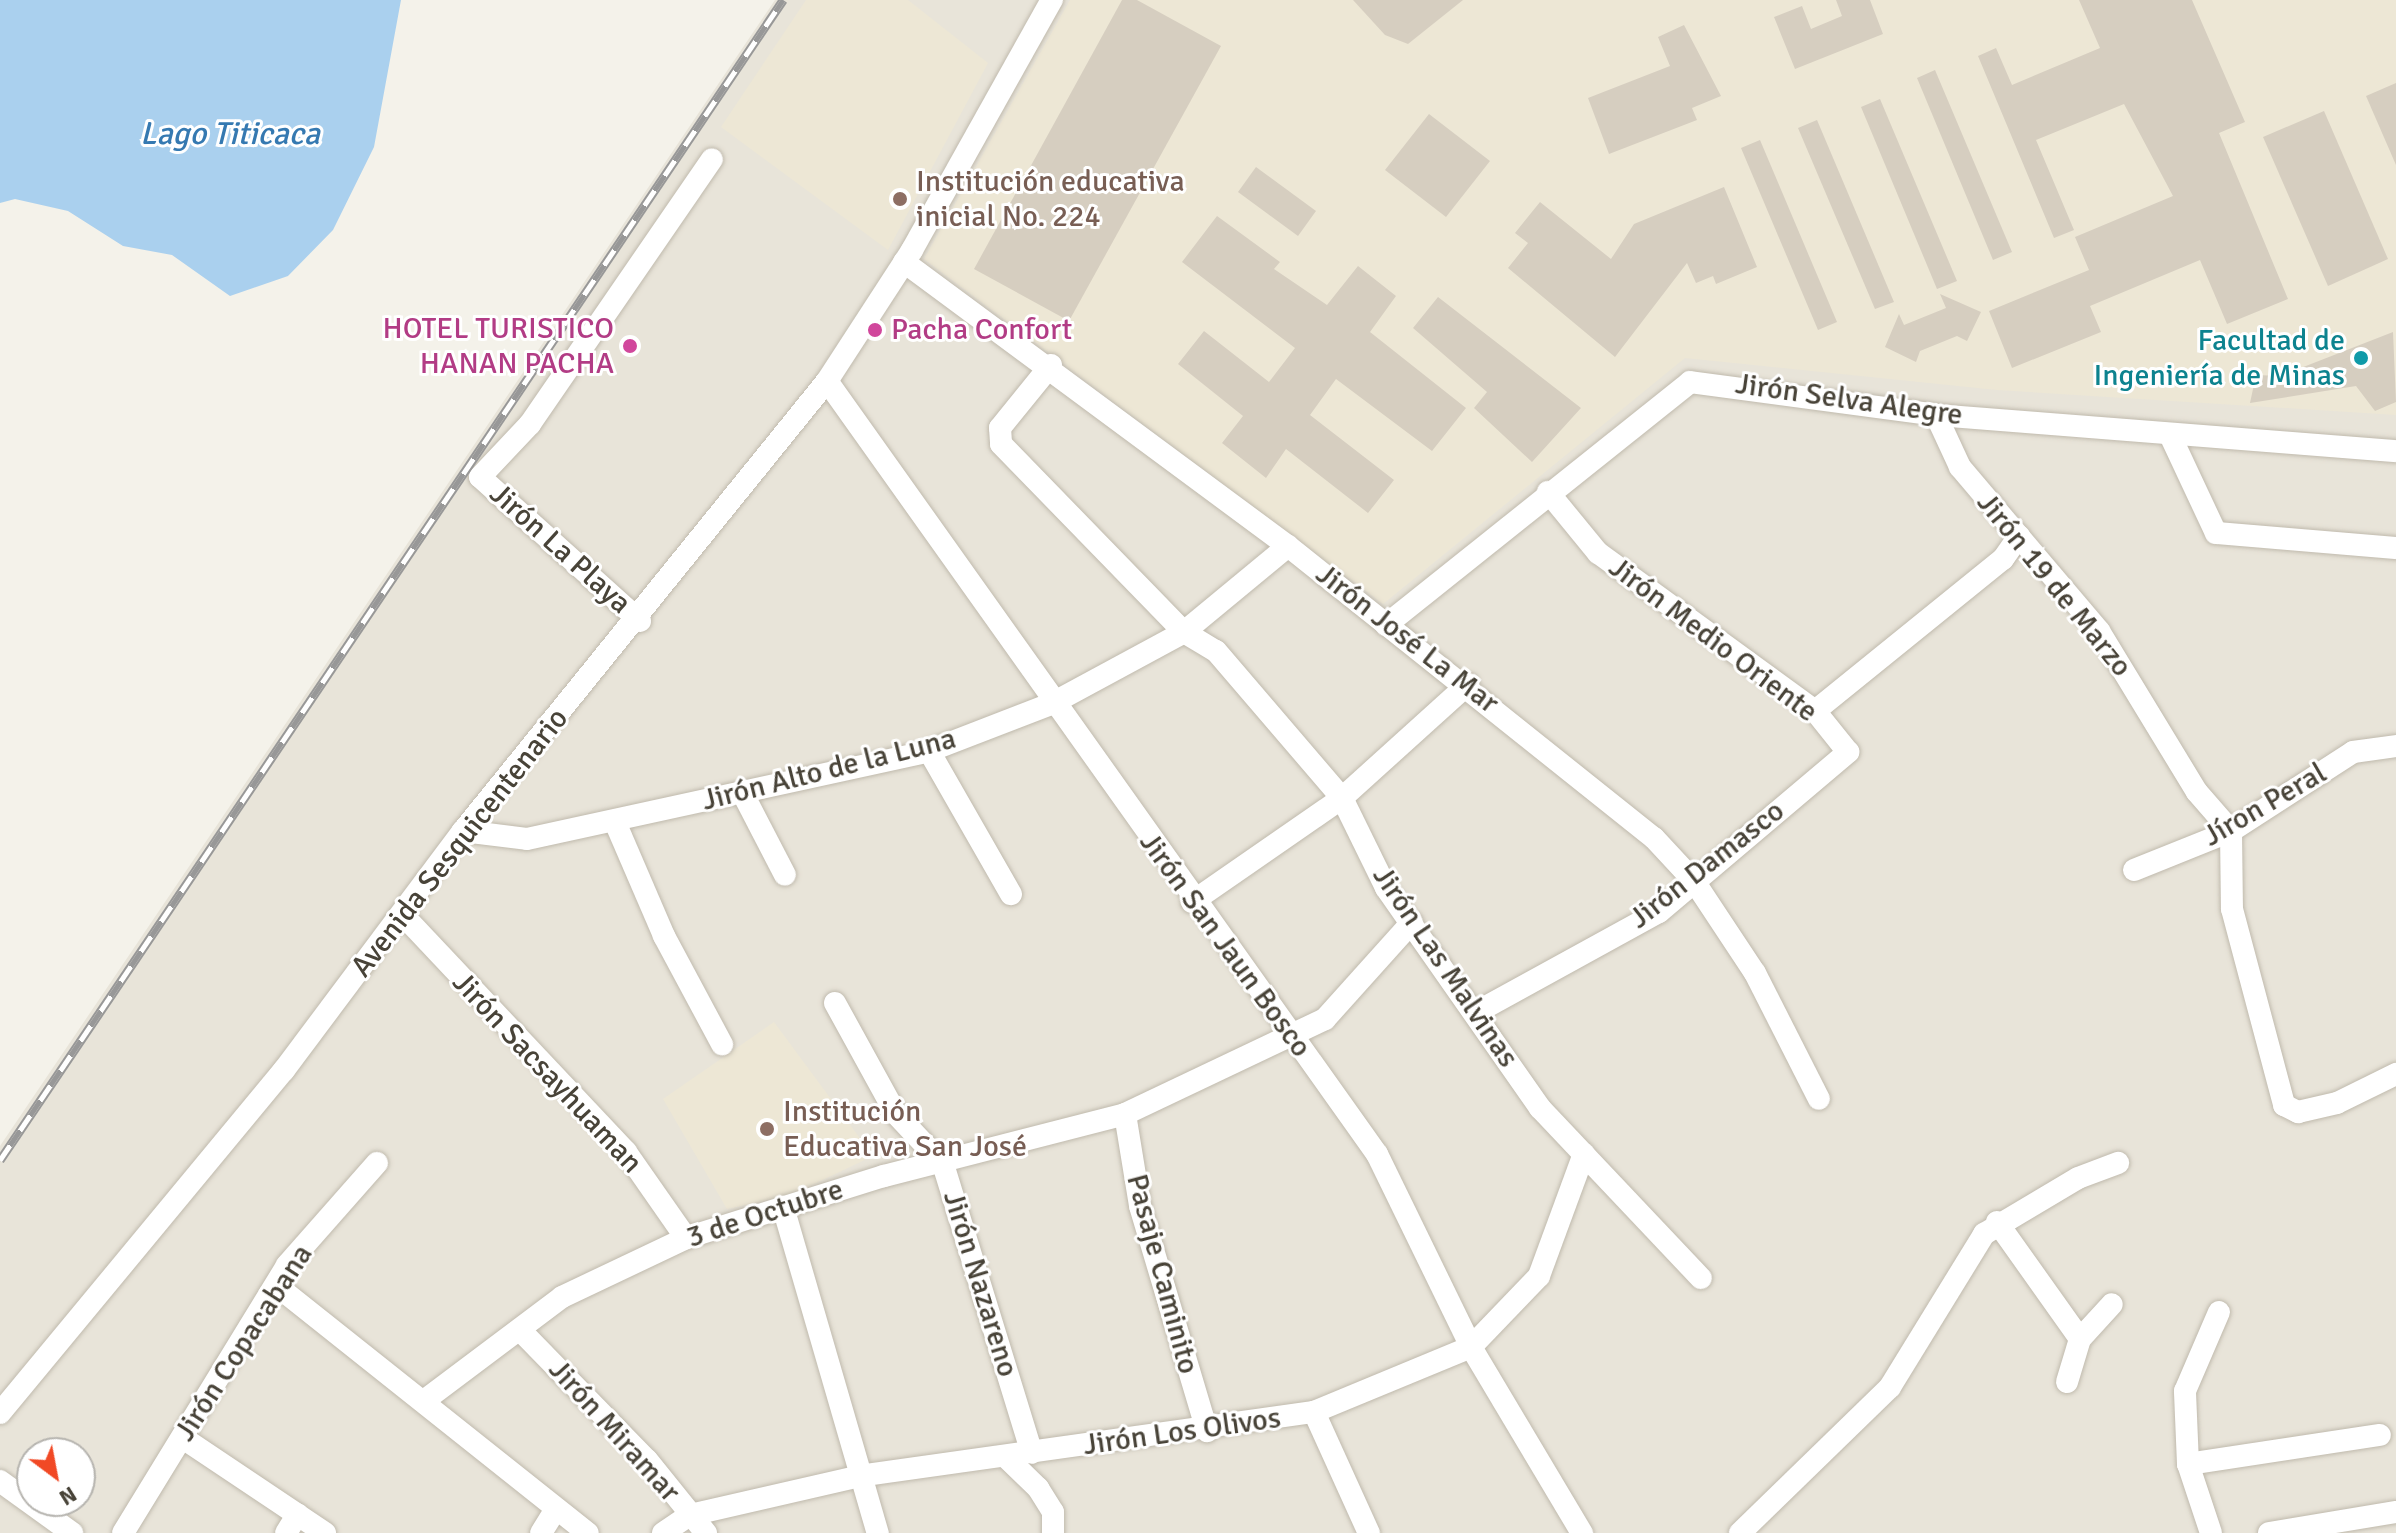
<!DOCTYPE html>
<meta charset="utf-8">
<style>
body{margin:0}
#map{position:relative;width:2396px;height:1533px;overflow:hidden;background:#f4f2ea;font-family:Signika,sans-serif}
div>[style]{position:absolute}
[style*='--x']{left:calc(var(--x)*1px);top:calc(var(--y)*1px);width:calc(var(--w)*1px);rotate:calc(var(--a)*1deg)}
.residential>*{inset:0;background:#e8e4d9}
.education>*{inset:0;background:#ede7d5}
.water>*{inset:0;background:#aad0ee}
.building>*{inset:0;background:#d6cec0}
.roads{filter:drop-shadow(0 0 2px #c0baad) drop-shadow(0 0 2px #c0baad)}
.minor>*{height:22px;margin:-11px;padding:0 11px;transform-origin:11px;border-radius:11px;background:#fff}
.rail>*{height:9px;margin-top:-4.5px;transform-origin:0;background:repeating-linear-gradient(90deg,#fff 0 18px,#989898 0 36px);box-sizing:border-box;border-block:2px solid #989898}
.dots>*{width:22px;height:22px;translate:-50% -50%;box-sizing:border-box;border:4px solid #fff;border-radius:50%}
span{translate:-50% -50%;white-space:nowrap;text-align:center;line-height:1.15;-webkit-text-stroke:6px #fff;paint-order:stroke}
.education-label{font-size:30px;color:#785e54}
.left{translate:0 -50%;text-align:left}
.hotel-label{font-size:30px;color:#b23c85}
.right{translate:-100% -50%;text-align:right}
.culture-label{font-size:30px;color:#0d838f}
.street-label{font-size:30px;color:#484338}
.water-label{font-size:32px;color:#3579b1;font-style:italic}
.north{position:absolute;left:16px;top:1437px;width:80px;height:80px;box-sizing:border-box;background:#fff;border:2px solid #b6b4af;border-radius:50%;rotate:148deg;font-size:22px;font-weight:700;line-height:32px;text-align:center;color:#484338}
.north::after{content:'';display:block;margin:auto;width:28px;height:36px;background:#f14925;clip-path:polygon(50% 0,100% 100%,50% 72%,0 100%)}
</style>
<div id="map">
<div class="residential">
<i style="clip-path:polygon(evenodd,775px 0,2396px 0,2396px 1533px,0 1533px,0 1146px,775px 0,32px 1453px,80px 1453px,80px 1501px,32px 1501px,32px 1453px)"></i>
</div>
<div class="education">
<i style="clip-path:polygon(806px 0,908px 0,988px 63px,888px 250px,721px 127px)"></i>
<i style="clip-path:polygon(1070px 0,2396px 0,2396px 415px,1997px 390px,1685px 358px,1383px 604px,924px 259px)"></i>
<i style="clip-path:polygon(774px 1022px,873px 1156px,791px 1195px,727px 1209px,663px 1099px)"></i>
</div>
<div class="water">
<i style="clip-path:polygon(0 0,401px 0,374px 147px,333px 230px,288px 276px,230px 296px,172px 255px,123px 246px,68px 211px,15px 199px,0 203px)"></i>
</div>
<div class="building">
<i style="clip-path:polygon(1122px 0,1137px 0,1221px 46px,1069px 321px,974px 269px)"></i>
<i style="clip-path:polygon(1353px 0,1463px 0,1408px 44px,1385px 35px)"></i>
<i style="clip-path:polygon(1836px 0,1870px 0,1883px 34px,1795px 69px,1774px 17px,1802px 6px,1811px 29px,1842px 16px)"></i>
<i style="clip-path:polygon(2079px 0,2192px 0,2245px 122px,2219px 133px,2288px 299px,2227px 324px,2200px 260px,2090px 306px,2101px 332px,2012px 368px,1989px 311px,2089px 270px,2075px 237px,2173px 196px,2124px 104px,2036px 140px,2074px 230px,2054px 238px,1978px 56px,1996px 48px,2012px 85px,2100px 48px)"></i>
<i style="clip-path:polygon(1684px 25px,1721px 96px,1692px 108px,1697px 120px,1609px 154px,1588px 98px,1670px 66px,1658px 37px)"></i>
<i style="clip-path:polygon(1935px 70px,2012px 252px,1993px 260px,1917px 78px)"></i>
<i style="clip-path:polygon(2396px 83px,2396px 165px,2366px 96px)"></i>
<i style="clip-path:polygon(1880px 99px,1957px 281px,1937px 289px,1861px 107px)"></i>
<i style="clip-path:polygon(2324px 111px,2388px 259px,2328px 286px,2263px 137px)"></i>
<i style="clip-path:polygon(1429px 114px,1490px 161px,1446px 217px,1385px 170px)"></i>
<i style="clip-path:polygon(1817px 120px,1894px 302px,1875px 309px,1798px 128px)"></i>
<i style="clip-path:polygon(1760px 140px,1837px 322px,1818px 330px,1741px 148px)"></i>
<i style="clip-path:polygon(1256px 167px,1316px 211px,1298px 236px,1238px 192px)"></i>
<i style="clip-path:polygon(1724px 187px,1757px 267px,1716px 284px,1713px 276px,1696px 283px,1687px 263px,1615px 357px,1508px 268px,1528px 243px,1515px 233px,1540px 202px,1611px 259px,1634px 224px)"></i>
<i style="clip-path:polygon(1217px 216px,1280px 262px,1274px 269px,1327px 305px,1358px 266px,1396px 296px,1370px 332px,1466px 408px,1432px 451px,1336px 379px,1310px 415px,1394px 480px,1368px 513px,1286px 449px,1266px 478px,1222px 443px,1243px 416px,1178px 364px,1204px 331px,1269px 382px,1295px 348px,1182px 262px)"></i>
<i style="clip-path:polygon(1940px 294px,1981px 312px,1967px 341px,1957px 336px,1920px 351px,1916px 362px,1885px 347px,1899px 314px,1904px 325px,1946px 308px)"></i>
<i style="clip-path:polygon(1438px 297px,1581px 408px,1532px 462px,1474px 408px,1487px 392px,1413px 328px)"></i>
<i style="clip-path:polygon(2393px 332px,2396px 402px,2375px 411px,2356px 386px,2250px 403px,2256px 375px,2280px 376px)"></i>
</div>
<div class="roads">
<div class="minor">
<i style="--x:904;--y:262;--w:478;--a:36.5"></i>
<i style="--x:1288;--y:546;--w:468;--a:38.6"></i>
<i style="--x:1654;--y:838;--w:59;--a:47.1"></i>
<i style="--x:1694;--y:881;--w:110;--a:56.5"></i>
<i style="--x:1755;--y:973;--w:141;--a:63.1"></i>
<i style="--x:1051;--y:365;--w:81;--a:129"></i>
<i style="--x:1000;--y:428;--w:16;--a:86"></i>
<i style="--x:1001;--y:444;--w:262;--a:45.8"></i>
<i style="--x:1184;--y:632;--w:37;--a:31"></i>
<i style="--x:1216;--y:651;--w:194;--a:49.4"></i>
<i style="--x:1342;--y:798;--w:100;--a:63.9"></i>
<i style="--x:1386;--y:888;--w:269;--a:55"></i>
<i style="--x:1540;--y:1108;--w:234;--a:46.6"></i>
<i style="--x:827;--y:381;--w:949;--a:54.57"></i>
<i style="--x:1377;--y:1154;--w:215;--a:64"></i>
<i style="--x:1471;--y:1347;--w:217;--a:59.2"></i>
<i style="--x:1936;--y:415;--w:57;--a:65.2"></i>
<i style="--x:1960;--y:467;--w:215;--a:49.7"></i>
<i style="--x:2099;--y:631;--w:188;--a:58.7"></i>
<i style="--x:2197;--y:792;--w:52;--a:48.9"></i>
<i style="--x:2170;--y:435;--w:108;--a:64.9"></i>
<i style="--x:2216;--y:533;--w:181;--a:4.8"></i>
<i style="--x:640;--y:621;--w:215;--a:-138"></i>
<i style="--x:480;--y:477;--w:73;--a:-46.7"></i>
<i style="--x:530;--y:424;--w:321;--a:-55.5"></i>
<i style="--x:1386;--y:625;--w:389;--a:-38.6"></i>
<i style="--x:1690;--y:382;--w:248;--a:7.6"></i>
<i style="--x:1936;--y:415;--w:461;--a:4.5"></i>
<i style="--x:1815;--y:711;--w:242;--a:-39"></i>
<i style="--x:2003;--y:559;--w:28;--a:-55"></i>
<i style="--x:929;--y:751;--w:165;--a:60.2"></i>
<i style="--x:742;--y:792;--w:93;--a:62.6"></i>
<i style="--x:615;--y:822;--w:124;--a:66.7"></i>
<i style="--x:664;--y:936;--w:123;--a:61.8"></i>
<i style="--x:463;--y:831;--w:64;--a:7.1"></i>
<i style="--x:527;--y:839;--w:412;--a:-12.3"></i>
<i style="--x:929;--y:751;--w:131;--a:-21.1"></i>
<i style="--x:1051;--y:704;--w:151;--a:-28.4"></i>
<i style="--x:1184;--y:632;--w:135;--a:-39.6"></i>
<i style="--x:2231;--y:831;--w:78;--a:89.3"></i>
<i style="--x:2232;--y:909;--w:203;--a:75.1"></i>
<i style="--x:2284;--y:1105;--w:16;--a:27"></i>
<i style="--x:2298;--y:1112;--w:40;--a:-13"></i>
<i style="--x:2337;--y:1103;--w:66;--a:-26.2"></i>
<i style="--x:2134;--y:870;--w:105;--a:-21.9"></i>
<i style="--x:2231;--y:831;--w:145;--a:-32.9"></i>
<i style="--x:2353;--y:752;--w:43;--a:-7.9"></i>
<i style="--x:1192;--y:902;--w:183;--a:-34.7"></i>
<i style="--x:1342;--y:798;--w:170;--a:-42.1"></i>
<i style="--x:402;--y:914;--w:327;--a:46.7"></i>
<i style="--x:626;--y:1152;--w:105;--a:55.1"></i>
<i style="--x:835;--y:1003;--w:127;--a:61.2"></i>
<i style="--x:896;--y:1114;--w:69;--a:46.8"></i>
<i style="--x:943;--y:1164;--w:302;--a:72.9"></i>
<i style="--x:1475;--y:1013;--w:210;--a:-28.8"></i>
<i style="--x:1659;--y:912;--w:248;--a:-40.2"></i>
<i style="--x:1848;--y:752;--w:53;--a:-128.8"></i>
<i style="--x:1815;--y:711;--w:268;--a:-143.9"></i>
<i style="--x:1598;--y:553;--w:79;--a:-129.3"></i>
<i style="--x:1125;--y:1114;--w:93;--a:80.7"></i>
<i style="--x:1140;--y:1206;--w:235;--a:73.4"></i>
<i style="--x:783;--y:1207;--w:340;--a:73.8"></i>
<i style="--x:1997;--y:1222;--w:143;--a:54.6"></i>
<i style="--x:277;--y:1286;--w:397;--a:38.5"></i>
<i style="--x:521;--y:1331;--w:180;--a:45.7"></i>
<i style="--x:647;--y:1460;--w:94;--a:51.1"></i>
<i style="--x:2067;--y:1382;--w:45;--a:-73.2"></i>
<i style="--x:2080;--y:1339;--w:47;--a:-47.6"></i>
<i style="--x:425;--y:1400;--w:171;--a:-36.9"></i>
<i style="--x:562;--y:1297;--w:137;--a:-25.4"></i>
<i style="--x:686;--y:1238;--w:207;--a:-17.4"></i>
<i style="--x:884;--y:1176;--w:249;--a:-14.4"></i>
<i style="--x:1125;--y:1114;--w:221;--a:-25.4"></i>
<i style="--x:1325;--y:1019;--w:130;--a:-48.1"></i>
<i style="--x:1314;--y:1412;--w:133;--a:65.6"></i>
<i style="--x:0;--y:1413;--w:445;--a:-50.4"></i>
<i style="--x:284;--y:1070;--w:299;--a:-53.2"></i>
<i style="--x:463;--y:831;--w:579;--a:-51.03"></i>
<i style="--x:827;--y:381;--w:156;--a:-57"></i>
<i style="--x:912;--y:250;--w:287;--a:-60.8"></i>
<i style="--x:183;--y:1438;--w:171;--a:33.8"></i>
<i style="--x:1006;--y:1457;--w:45;--a:44.1"></i>
<i style="--x:1038;--y:1488;--w:28;--a:58"></i>
<i style="--x:1053;--y:1512;--w:21;--a:90"></i>
<i style="--x:2188;--y:1464;--w:194;--a:-8.6"></i>
<i style="--x:0;--y:1481;--w:89;--a:35.8"></i>
<i style="--x:123;--y:1533;--w:314;--a:-58.5"></i>
<i style="--x:287;--y:1265;--w:136;--a:-48.6"></i>
<i style="--x:286;--y:1533;--w:22;--a:-58"></i>
<i style="--x:541;--y:1533;--w:26;--a:-58"></i>
<i style="--x:663;--y:1533;--w:32;--a:-34"></i>
<i style="--x:690;--y:1515;--w:180;--a:-12.9"></i>
<i style="--x:865;--y:1475;--w:453;--a:-8"></i>
<i style="--x:1314;--y:1412;--w:170;--a:-22.5"></i>
<i style="--x:1471;--y:1347;--w:98;--a:-46.2"></i>
<i style="--x:1539;--y:1276;--w:130;--a:-69.8"></i>
<i style="--x:1740;--y:1533;--w:209;--a:-44.2"></i>
<i style="--x:1890;--y:1387;--w:180;--a:-58.4"></i>
<i style="--x:1984;--y:1234;--w:109;--a:-30.8"></i>
<i style="--x:2078;--y:1178;--w:43;--a:-20.6"></i>
<i style="--x:2211;--y:1533;--w:73;--a:-108.4"></i>
<i style="--x:2188;--y:1464;--w:73;--a:-92.4"></i>
<i style="--x:2185;--y:1391;--w:86;--a:-66.7"></i>
<i style="--x:2269;--y:1533;--w:129;--a:-9.4"></i>
</div>
</div>
<div class="rail">
<i style="--x:0;--y:1160;--w:1400;--a:-55.98"></i>
</div>
<div class="dots">
<i style="left:900px;top:199px;background:#8d6e63"></i>
<i style="left:875px;top:330px;background:#d1479c"></i>
<i style="left:630px;top:346px;background:#d1479c"></i>
<i style="left:2361px;top:358px;background:#0f9aa8"></i>
<i style="left:767px;top:1129px;background:#8d6e63"></i>
</div>
<div class="education-label">
<span class="left" style="left:916px;top:199px">Institución educativa<br>inicial No. 224</span>
<span class="left" style="left:783px;top:1129px">Institución<br>Educativa San José</span>
</div>
<div class="hotel-label">
<span class="right" style="left:614px;top:346px">HOTEL TURISTICO<br>HANAN PACHA</span>
<span class="left" style="left:891px;top:330px">Pacha Confort</span>
</div>
<div class="culture-label">
<span class="right" style="left:2345px;top:358px">Facultad de<br>Ingeniería de Minas</span>
</div>
<div class="street-label">
<span style="left:1849px;top:400px;rotate:8deg">Jirón Selva Alegre</span>
<span style="left:560px;top:549px;rotate:42deg">Jirón La Playa</span>
<span style="left:2054px;top:585px;rotate:51deg">Jirón 19 de Marzo</span>
<span style="left:1407px;top:639px;rotate:38deg">Jirón José La Mar</span>
<span style="left:1713px;top:640px;rotate:37deg">Jirón Medio Oriente</span>
<span style="left:829px;top:770px;rotate:-14deg">Jirón Alto de la Luna</span>
<span style="left:2265px;top:805px;rotate:-30deg">Jíron Peral</span>
<span style="left:460px;top:843px;rotate:-52deg">Avenida Sesquicentenario</span>
<span style="left:1707px;top:865px;rotate:-38deg">Jirón Damasco</span>
<span style="left:1225px;top:945px;rotate:54deg">Jirón San Jaun Bosco</span>
<span style="left:1445px;top:967px;rotate:56deg">Jirón Las Malvinas</span>
<span style="left:547px;top:1073px;rotate:47deg">Jirón Sacsayhuaman</span>
<span style="left:765px;top:1214px;rotate:-18deg">3 de Octubre</span>
<span style="left:1162px;top:1274px;rotate:75deg">Pasaje Caminito</span>
<span style="left:980px;top:1284px;rotate:73deg">Jirón Nazareno</span>
<span style="left:244px;top:1343px;rotate:-57deg">Jirón Copacabana</span>
<span style="left:614px;top:1431px;rotate:48deg">Jirón Miramar</span>
<span style="left:1182px;top:1432px;rotate:-8deg">Jirón Los Olivos</span>
</div>
<div class="water-label">
<span style="left:230px;top:134px">Lago Titicaca</span>
</div>
<div class="north">N</div>
</div>
